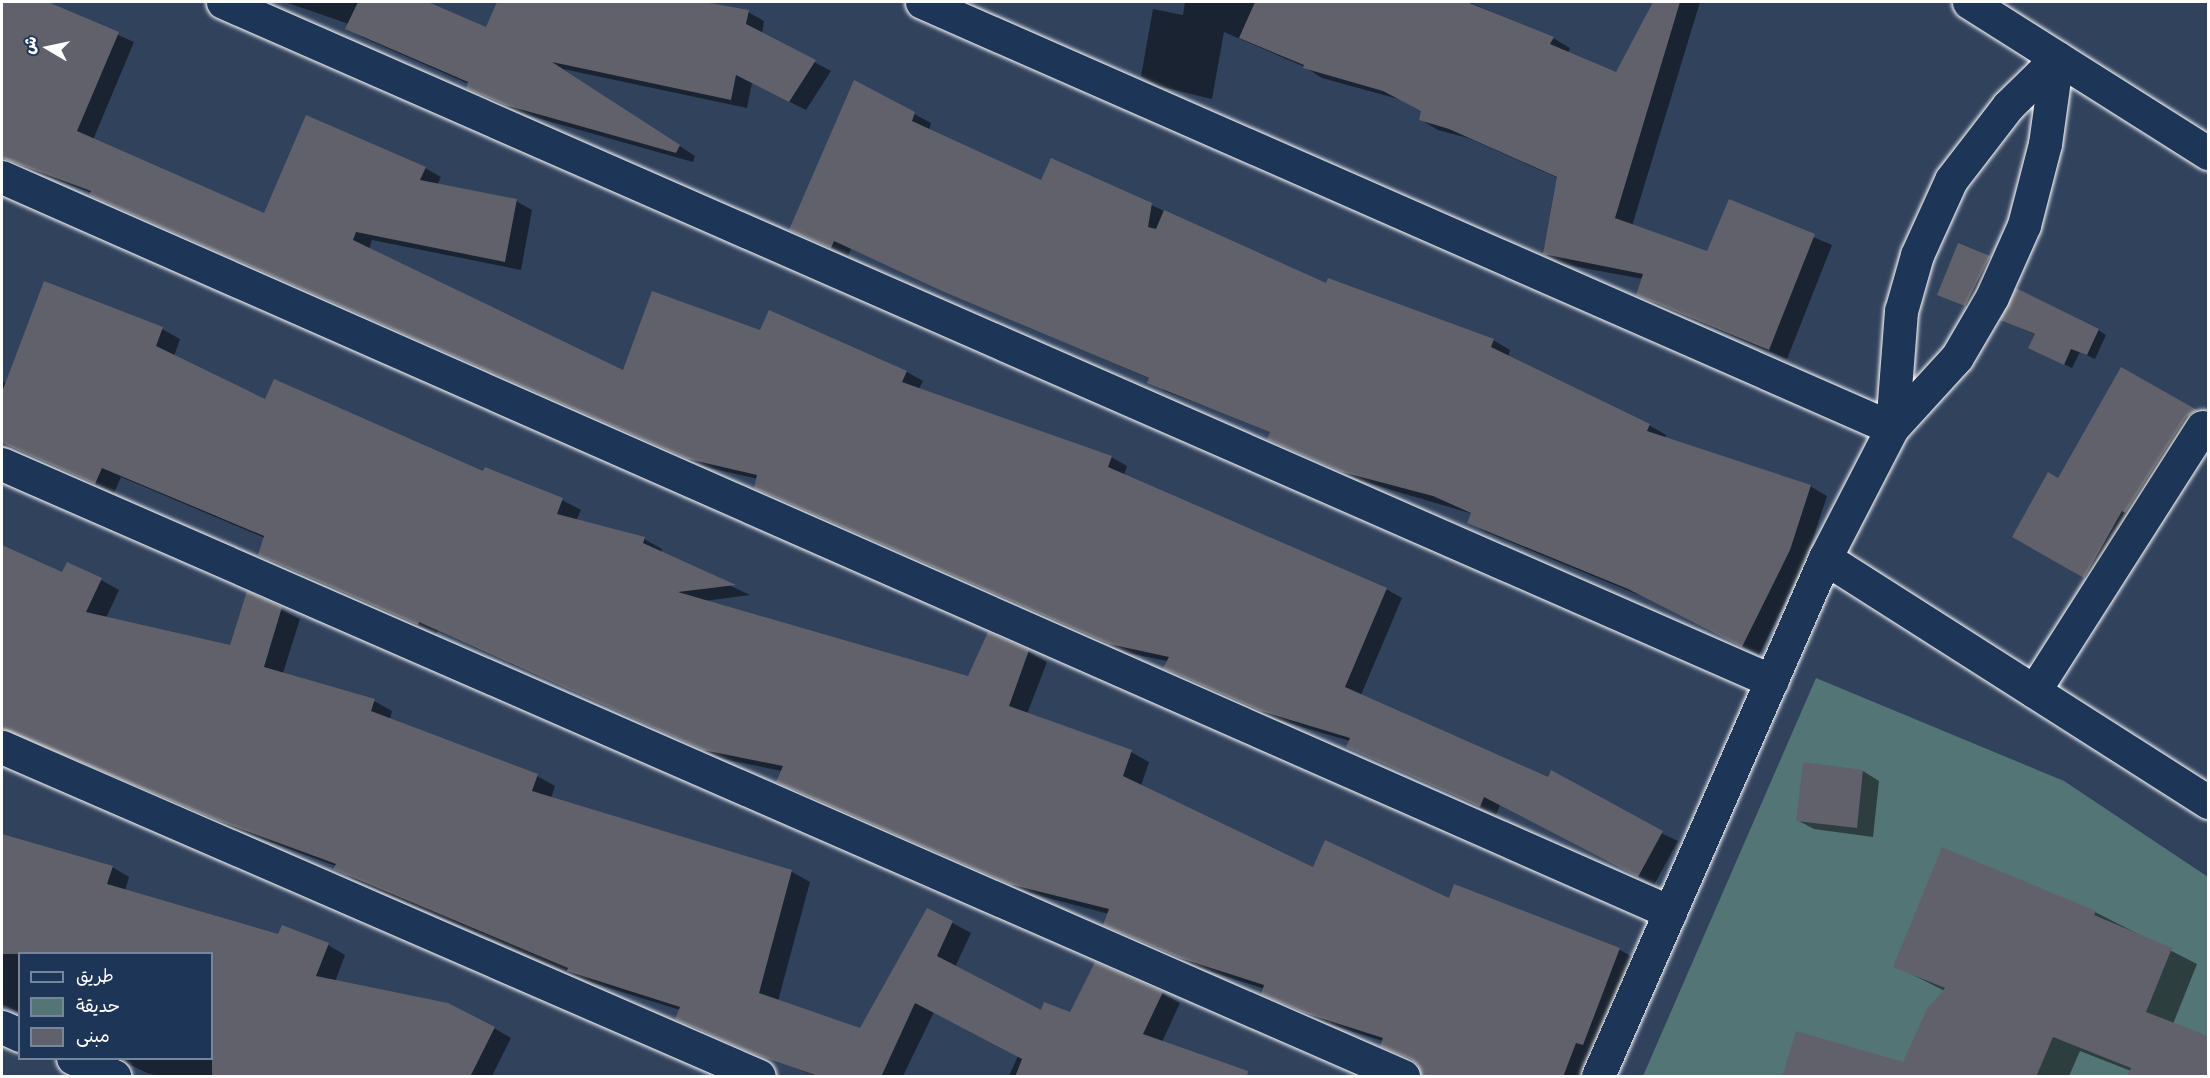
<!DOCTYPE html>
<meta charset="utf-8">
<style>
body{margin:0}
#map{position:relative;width:2210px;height:1078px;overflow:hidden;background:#31425d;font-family:Itim,"Playpen Sans Arabic",sans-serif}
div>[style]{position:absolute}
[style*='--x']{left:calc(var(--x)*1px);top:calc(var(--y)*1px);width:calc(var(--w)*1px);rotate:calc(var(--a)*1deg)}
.green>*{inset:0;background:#537575}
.shadow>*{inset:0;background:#0007}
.building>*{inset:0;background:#61616b}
.roads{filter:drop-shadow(0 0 2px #fff) drop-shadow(0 0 2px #fff)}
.street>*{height:33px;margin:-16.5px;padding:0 16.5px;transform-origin:16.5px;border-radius:16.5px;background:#1d3557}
span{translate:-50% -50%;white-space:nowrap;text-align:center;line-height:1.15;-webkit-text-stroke:4.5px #1d3557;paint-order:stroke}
.frame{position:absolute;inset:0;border:3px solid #fff;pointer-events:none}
.legend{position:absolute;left:18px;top:952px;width:195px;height:108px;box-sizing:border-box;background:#1d3557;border:2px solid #77869a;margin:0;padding:8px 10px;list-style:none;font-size:18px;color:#fff}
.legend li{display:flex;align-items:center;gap:12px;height:30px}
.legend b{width:30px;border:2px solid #77869a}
.north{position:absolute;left:18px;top:18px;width:60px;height:60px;-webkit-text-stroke:4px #1d3557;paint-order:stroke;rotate:279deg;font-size:16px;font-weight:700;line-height:24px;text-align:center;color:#fff}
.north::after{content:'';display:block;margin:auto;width:21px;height:27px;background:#fff;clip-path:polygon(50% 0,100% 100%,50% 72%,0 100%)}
</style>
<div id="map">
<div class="green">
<i style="clip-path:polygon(1816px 678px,2064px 781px,2208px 877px,2208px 1076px,1643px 1076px)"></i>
</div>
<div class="shadow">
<i style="clip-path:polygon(2px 2px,44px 2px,134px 42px,93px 140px,265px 215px,425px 168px,441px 177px,437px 185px,516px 201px,532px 210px,521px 270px,372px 240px,369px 249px,624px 372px,761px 332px,770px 312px,907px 372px,923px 381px,919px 389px,1111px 457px,1127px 466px,1124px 475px,1386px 589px,1402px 598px,1361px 695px,1678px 841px,1654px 885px,1500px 805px,1496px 815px,1364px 755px,1348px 746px,1350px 741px,1278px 720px,1181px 677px,1165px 668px,1168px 661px,1127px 653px,771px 496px,755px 487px,758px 479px,705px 467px,107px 203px,92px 193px,2px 160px)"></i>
<i style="clip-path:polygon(285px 2px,425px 2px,487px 29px,499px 2px,703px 2px,748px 12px,764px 21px,762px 34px,831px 71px,806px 110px,752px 83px,747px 108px,563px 69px,695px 156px,693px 162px,523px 114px,484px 97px,467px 87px,469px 84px,364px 38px,347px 28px,349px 24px)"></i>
<i style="clip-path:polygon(1185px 2px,1469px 2px,1553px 38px,1570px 48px,1568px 53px,1617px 74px,1655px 2px,1700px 2px,1632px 226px,1708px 253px,1729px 201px,1832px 245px,1787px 359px,1655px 304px,1638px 294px,1643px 279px,1562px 264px,1545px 254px,1558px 178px,1468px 138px,1438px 130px,1421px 120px,1423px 111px,1402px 100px,1322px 78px,1305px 67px,1224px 32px,1212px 99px,1158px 86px,1141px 76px,1153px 9px,1183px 15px)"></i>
<i style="clip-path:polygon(854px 82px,931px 123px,929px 130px,1042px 182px,1052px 160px,1327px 285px,1493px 340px,1510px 350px,1508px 357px,1649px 425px,1666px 435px,1665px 438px,1810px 486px,1827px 496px,1806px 560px,1759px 655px,1646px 598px,1486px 532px,1469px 522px,1473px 514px,1361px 481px,1268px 438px,1277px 433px,1165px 391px,1150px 379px,851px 249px,848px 256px,791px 229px)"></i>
<i style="clip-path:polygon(1989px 258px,1997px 262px,1973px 309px,1947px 298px)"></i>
<i style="clip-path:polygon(2002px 320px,2098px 330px,2106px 335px,2095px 359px,2080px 352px,2072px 368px,2038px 352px,2036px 335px)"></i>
<i style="clip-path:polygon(162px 329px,180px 339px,174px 356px,265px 401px,484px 473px,485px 469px,562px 500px,581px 510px,576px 521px,644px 539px,662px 549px,661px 553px,750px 595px,704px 601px,969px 678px,989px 634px,1029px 652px,1047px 662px,1027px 714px,1131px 752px,1149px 762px,1141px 786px,1313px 869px,1449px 900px,1455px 886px,1620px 950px,1638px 960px,1585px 1076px,1421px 1076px,1420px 1066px,1382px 1045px,1383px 1041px,1325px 1023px,1281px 1003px,1263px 993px,1265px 989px,1199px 968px,1123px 934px,1105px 924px,1109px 914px,1029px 893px,796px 792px,778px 781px,782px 771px,723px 759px,438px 631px,436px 634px,278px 565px,260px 555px,265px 538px,121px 477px,114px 493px,2px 444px,2px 381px,6px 383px)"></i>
<i style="clip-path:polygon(2122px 369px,2208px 418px,2108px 590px,2014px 536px,2058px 480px)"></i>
<i style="clip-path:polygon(2px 546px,63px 574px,101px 580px,119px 590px,106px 618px,231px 646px,248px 593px,300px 619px,283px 673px,374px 701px,392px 711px,390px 719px,537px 776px,555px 786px,551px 798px,792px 872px,810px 882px,778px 1001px,861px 1030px,928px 910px,971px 933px,955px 967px,1042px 1012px,1071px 1014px,1162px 993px,1180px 1003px,1162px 1042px,1247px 1076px,1009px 1076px,1018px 1056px,934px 1012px,903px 1076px,816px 1076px,695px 1029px,677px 1018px,680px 1010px,587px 981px,353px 879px,336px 866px,237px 830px,2px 730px)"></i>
<i style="clip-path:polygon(1805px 764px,1863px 771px,1879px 781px,1873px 837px,1814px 829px,1797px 820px)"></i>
<i style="clip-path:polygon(2px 836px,112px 867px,129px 877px,125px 891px,279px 936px,328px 945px,345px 955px,335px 982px,494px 1028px,511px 1038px,492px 1076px,159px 1076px,147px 1073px,116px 1058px,212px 1058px,212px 954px,20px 954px,20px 1013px,2px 1004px)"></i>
<i style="clip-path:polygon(2095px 912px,2197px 964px,2173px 1024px,2208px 1037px,2208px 1076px,2129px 1076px,2131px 1071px,2080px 1051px,2069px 1076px,1784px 1076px,1904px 1064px,1945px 991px,1895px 966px)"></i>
</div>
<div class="building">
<i style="clip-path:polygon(2px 2px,48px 2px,119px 32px,77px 131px,264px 213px,306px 115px,426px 167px,420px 180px,517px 199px,505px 262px,356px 232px,353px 240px,623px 370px,652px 291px,760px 330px,769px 310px,907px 371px,902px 382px,1112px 456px,1108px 467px,1387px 588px,1345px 687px,1548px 777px,1551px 770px,1663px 831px,1638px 877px,1484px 797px,1480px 807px,1346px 747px,1350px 738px,1261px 711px,1163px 668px,1169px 657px,1109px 644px,754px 488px,757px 475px,688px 459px,89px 195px,91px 191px,2px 158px)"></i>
<i style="clip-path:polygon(358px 2px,428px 2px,486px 27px,497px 2px,704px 2px,749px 10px,746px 24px,816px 60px,789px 102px,736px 75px,731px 100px,552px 62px,680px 145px,676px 153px,505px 105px,466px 88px,468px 82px,345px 29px)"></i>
<i style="clip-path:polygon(1255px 2px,1467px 2px,1554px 37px,1550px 44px,1616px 72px,1653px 2px,1680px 2px,1615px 218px,1707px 251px,1729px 199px,1815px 234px,1769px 350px,1636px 295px,1643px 274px,1543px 254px,1557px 177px,1449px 129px,1419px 120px,1421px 111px,1383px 91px,1303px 68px,1304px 65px,1239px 38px)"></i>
<i style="clip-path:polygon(854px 80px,915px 112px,912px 121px,1041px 180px,1051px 158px,1152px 203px,1148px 227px,1156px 229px,1164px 210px,1326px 283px,1328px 278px,1494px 339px,1491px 347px,1650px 424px,1647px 431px,1811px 485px,1790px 550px,1742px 647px,1628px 589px,1467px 523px,1471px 513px,1433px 496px,1342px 472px,1267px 439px,1270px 432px,1147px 383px,1149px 378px,942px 291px,834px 241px,831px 248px,789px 230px)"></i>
<i style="clip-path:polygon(1958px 243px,1990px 256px,1965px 306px,1937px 295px)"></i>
<i style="clip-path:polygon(44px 281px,163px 327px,156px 346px,265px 399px,274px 379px,483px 471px,485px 467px,563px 498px,557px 514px,645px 537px,643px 543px,736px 585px,678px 592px,968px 676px,988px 632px,1029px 650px,1009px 706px,1132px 750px,1123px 776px,1313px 867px,1325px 840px,1449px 898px,1454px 884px,1620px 948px,1583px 1045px,1576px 1043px,1563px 1077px,1421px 1077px,1418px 1065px,1411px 1059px,1380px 1046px,1383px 1038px,1305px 1013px,1261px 994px,1264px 985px,1180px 958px,1103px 925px,1109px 909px,1009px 884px,776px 782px,783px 766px,703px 750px,419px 622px,418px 625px,258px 555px,264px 536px,102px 468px,95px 484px,2px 443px,2px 392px)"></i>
<i style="clip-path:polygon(2016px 288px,2099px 329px,2087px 355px,2071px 349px,2064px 365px,2028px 348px,2035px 334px,2000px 320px)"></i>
<i style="clip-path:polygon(2121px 367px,2197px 410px,2186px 417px,2125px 513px,2122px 511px,2084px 578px,2012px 537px,2048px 472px,2058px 478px)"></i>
<i style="clip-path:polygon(2px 545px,62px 572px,67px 562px,102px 578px,86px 612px,230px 645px,247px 591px,282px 607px,264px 667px,375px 699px,371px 711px,538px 774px,532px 791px,792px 870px,759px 993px,860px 1028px,927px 908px,953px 921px,937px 956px,1041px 1010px,1044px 1002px,1070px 1012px,1095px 962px,1163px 992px,1143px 1034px,1248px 1071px,1247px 1077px,1015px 1077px,1022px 1059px,915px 1003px,881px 1077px,821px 1077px,752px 1053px,675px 1019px,680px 1007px,567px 971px,568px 968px,333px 869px,336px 864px,217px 820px,2px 729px)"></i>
<i style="clip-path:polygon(1803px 762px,1863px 770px,1857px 828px,1796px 821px)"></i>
<i style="clip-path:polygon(2px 834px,113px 866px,107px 884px,278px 934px,282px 925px,329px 943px,316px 976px,448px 1003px,495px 1027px,470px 1077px,212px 1077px,212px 954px,2px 954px)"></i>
<i style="clip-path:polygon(1942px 847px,2096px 911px,2094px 915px,2172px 948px,2146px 1012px,2208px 1036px,2208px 1077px,2127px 1077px,2131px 1068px,2053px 1037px,2036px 1077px,1782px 1077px,1796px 1031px,1903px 1062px,1927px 1009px,1945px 988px,1893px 967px)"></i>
</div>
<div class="roads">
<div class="street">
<i style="--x:223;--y:2;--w:1691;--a:23.67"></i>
<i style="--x:922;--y:2;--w:1059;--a:23.71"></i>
<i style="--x:1969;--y:2;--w:283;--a:32.3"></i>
<i style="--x:2;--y:177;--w:1823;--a:23.78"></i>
<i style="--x:2;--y:464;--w:1529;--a:23.6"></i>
<i style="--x:1825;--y:558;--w:454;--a:32.5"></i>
<i style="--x:2034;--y:691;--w:313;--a:-57.5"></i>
<i style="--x:2;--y:747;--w:825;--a:23.49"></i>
<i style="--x:2;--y:1027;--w:20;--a:24"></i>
<i style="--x:73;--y:1058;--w:45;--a:23.7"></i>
<i style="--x:1598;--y:1076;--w:566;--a:-66.34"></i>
<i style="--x:1825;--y:558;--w:146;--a:-62.7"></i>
<i style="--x:1892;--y:428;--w:96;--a:-47.5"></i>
<i style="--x:1957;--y:357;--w:69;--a:-59.7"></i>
<i style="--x:1992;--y:297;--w:79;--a:-66"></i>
<i style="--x:2024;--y:225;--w:84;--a:-75.5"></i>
<i style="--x:2045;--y:144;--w:87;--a:-82.1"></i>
<i style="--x:2057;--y:58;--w:69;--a:135.6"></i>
<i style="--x:2008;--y:106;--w:93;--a:127.6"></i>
<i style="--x:1951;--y:180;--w:82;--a:114.4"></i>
<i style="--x:1917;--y:255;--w:58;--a:105.9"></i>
<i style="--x:1901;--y:311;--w:117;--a:94.4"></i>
</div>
</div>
<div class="frame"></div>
<ul class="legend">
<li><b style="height:8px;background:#1d3557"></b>طريق</li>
<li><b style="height:16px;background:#537575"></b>حديقة</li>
<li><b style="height:16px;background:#61616b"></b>مبنى</li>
</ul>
<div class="north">ش</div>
</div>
